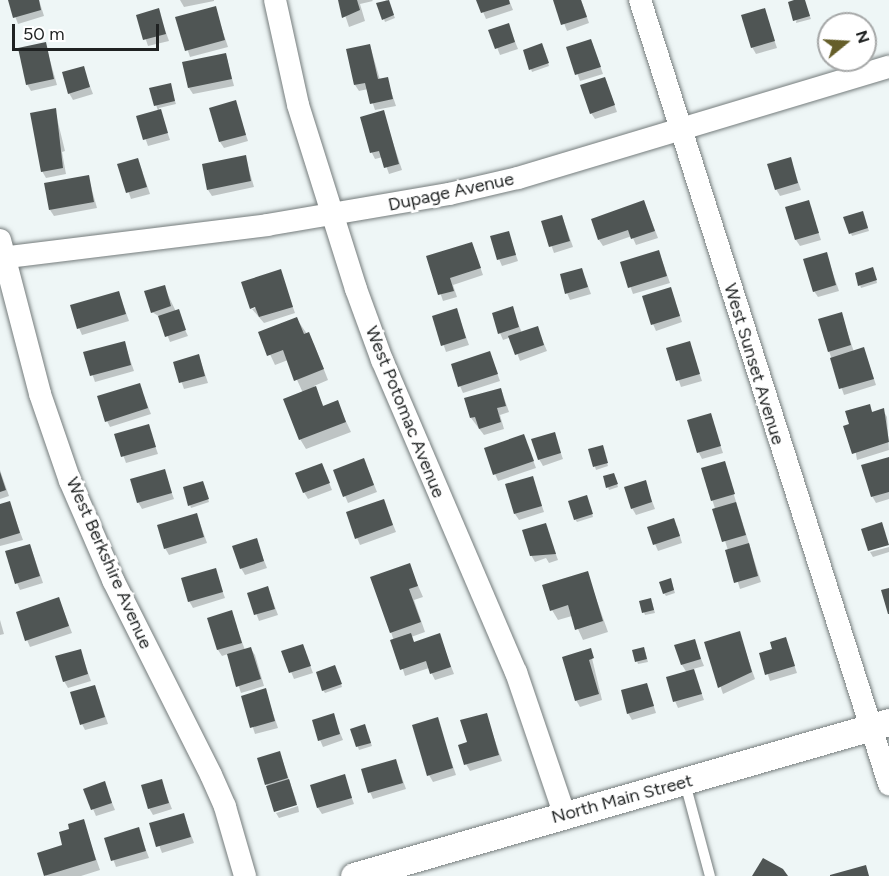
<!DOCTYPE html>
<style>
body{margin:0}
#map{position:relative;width:889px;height:876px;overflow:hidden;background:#eef6f6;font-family:Figtree,sans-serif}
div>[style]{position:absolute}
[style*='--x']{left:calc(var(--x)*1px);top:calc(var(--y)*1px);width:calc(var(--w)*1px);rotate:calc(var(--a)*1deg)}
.shadow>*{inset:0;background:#0003}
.building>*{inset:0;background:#4f5554}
.roads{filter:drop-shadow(0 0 2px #757c7c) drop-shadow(0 0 2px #757c7c)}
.service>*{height:10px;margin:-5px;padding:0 5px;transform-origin:5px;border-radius:5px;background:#fff}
.minor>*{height:22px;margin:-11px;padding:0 11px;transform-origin:11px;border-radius:11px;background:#fff}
.tertiary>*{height:27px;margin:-13.5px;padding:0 13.5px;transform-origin:13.5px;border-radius:13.5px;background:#fff}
span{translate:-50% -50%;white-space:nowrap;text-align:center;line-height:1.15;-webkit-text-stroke:6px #fff;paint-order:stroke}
.street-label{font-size:18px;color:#1f2222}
.north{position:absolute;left:817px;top:12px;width:60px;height:60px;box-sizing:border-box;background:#fff;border:2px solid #a5a7a7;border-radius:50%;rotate:72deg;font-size:16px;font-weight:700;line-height:24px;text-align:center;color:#1f2222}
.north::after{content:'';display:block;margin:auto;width:21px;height:27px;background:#655e2a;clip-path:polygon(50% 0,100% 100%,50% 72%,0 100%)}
.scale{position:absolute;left:12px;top:24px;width:147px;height:27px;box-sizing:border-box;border:3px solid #1f2222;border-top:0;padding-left:8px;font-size:18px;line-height:21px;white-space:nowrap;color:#1f2222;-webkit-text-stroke:4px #fff;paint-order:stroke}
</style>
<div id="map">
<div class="shadow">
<i style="clip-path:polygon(9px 0,39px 0,44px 16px,18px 24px)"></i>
<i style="clip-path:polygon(180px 0,214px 0,214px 1px,184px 7px)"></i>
<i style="clip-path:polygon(340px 0,372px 0,373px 1px,360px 4px,365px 21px,349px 27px)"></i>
<i style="clip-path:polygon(387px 0,395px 18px,385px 22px,378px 4px)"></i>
<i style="clip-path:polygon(478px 0,509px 0,513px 10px,486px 19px)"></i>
<i style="clip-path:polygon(555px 0,581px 0,589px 23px,567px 31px)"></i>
<i style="clip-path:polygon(799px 0,804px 0,811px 19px,796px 23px)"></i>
<i style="clip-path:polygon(215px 8px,228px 47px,190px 57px,177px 18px)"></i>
<i style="clip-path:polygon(158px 10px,169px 41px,148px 46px,138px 16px)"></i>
<i style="clip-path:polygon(764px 10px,777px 48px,756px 54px,752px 47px)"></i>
<i style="clip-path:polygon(508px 24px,518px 49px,500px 55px,490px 30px)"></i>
<i style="clip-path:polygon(591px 40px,603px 74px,580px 81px,568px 48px)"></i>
<i style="clip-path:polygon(45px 43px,57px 85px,31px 91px,27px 84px)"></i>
<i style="clip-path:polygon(370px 45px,380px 80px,387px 79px,396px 106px,375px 110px,368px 89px,359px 91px,355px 85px)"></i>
<i style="clip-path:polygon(543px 48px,549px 66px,532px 72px,531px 69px)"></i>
<i style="clip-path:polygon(226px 55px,234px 86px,193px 94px,189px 88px)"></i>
<i style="clip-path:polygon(83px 68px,93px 94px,73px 100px,69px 93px)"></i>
<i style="clip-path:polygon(605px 78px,617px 112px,595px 119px,591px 113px)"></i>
<i style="clip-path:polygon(170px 85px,176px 104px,159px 108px,170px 140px,148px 146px,138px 117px,158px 111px,151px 89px)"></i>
<i style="clip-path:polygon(235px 102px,248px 141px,224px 148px,220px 142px)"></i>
<i style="clip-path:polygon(55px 110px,65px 151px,62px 152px,66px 174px,46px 178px,42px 171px)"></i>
<i style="clip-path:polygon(383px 112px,402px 170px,389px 174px,383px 157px,375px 159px,372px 153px,362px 118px)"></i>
<i style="clip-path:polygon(245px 156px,254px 187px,212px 196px,208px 190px)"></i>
<i style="clip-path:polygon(138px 159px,150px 194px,131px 199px,119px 165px)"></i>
<i style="clip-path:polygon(790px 159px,801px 190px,780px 196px,776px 189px)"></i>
<i style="clip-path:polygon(88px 176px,97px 208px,54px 216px,50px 210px)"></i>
<i style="clip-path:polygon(644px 202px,658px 238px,636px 245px,632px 236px,603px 246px,599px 240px)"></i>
<i style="clip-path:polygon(808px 202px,821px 240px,800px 246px,796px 240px)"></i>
<i style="clip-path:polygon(562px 216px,573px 247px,554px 253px,543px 222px)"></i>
<i style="clip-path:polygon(864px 216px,869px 231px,852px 236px,845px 218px)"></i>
<i style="clip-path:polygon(508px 232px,518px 261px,502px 266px,499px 259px)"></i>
<i style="clip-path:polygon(472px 244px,483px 275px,453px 285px,457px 297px,443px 301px,428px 257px)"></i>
<i style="clip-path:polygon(659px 252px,670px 283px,633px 294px,622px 263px)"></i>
<i style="clip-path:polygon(826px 253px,839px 291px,818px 297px,814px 291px)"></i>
<i style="clip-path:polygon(582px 270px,591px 294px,570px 300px,567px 293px)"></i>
<i style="clip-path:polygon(280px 271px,295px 313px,264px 323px,252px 309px,263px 306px)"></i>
<i style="clip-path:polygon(874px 271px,877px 283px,861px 288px,860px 285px)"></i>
<i style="clip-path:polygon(164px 287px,188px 336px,170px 342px,160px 317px,152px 312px)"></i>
<i style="clip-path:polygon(671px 289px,682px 322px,656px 331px,653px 324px)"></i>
<i style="clip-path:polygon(119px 293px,129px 321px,82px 335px,79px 328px)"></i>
<i style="clip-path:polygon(512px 308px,522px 333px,537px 327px,547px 351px,520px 361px,511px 337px,503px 340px,500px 333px)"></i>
<i style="clip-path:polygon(456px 309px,469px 345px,446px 352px,434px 317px)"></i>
<i style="clip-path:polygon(841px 313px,854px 352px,864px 349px,876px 385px,844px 395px,829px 351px)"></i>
<i style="clip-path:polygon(296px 318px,314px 344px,328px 380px,314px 386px,324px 407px,337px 402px,351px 432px,306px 449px,300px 439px,303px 393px,288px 360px,275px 365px,260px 333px)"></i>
<i style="clip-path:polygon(124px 342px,134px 371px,95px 382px,85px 353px)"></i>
<i style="clip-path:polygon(689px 343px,702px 381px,681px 387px,668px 350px)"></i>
<i style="clip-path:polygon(490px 353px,500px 381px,463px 393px,460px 386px)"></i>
<i style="clip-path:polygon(199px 356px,208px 383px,184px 389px,175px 363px)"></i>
<i style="clip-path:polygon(139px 384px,151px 414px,110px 427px,107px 421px)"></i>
<i style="clip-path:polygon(501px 389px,509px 412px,500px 415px,504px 429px,484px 435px,471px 418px)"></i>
<i style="clip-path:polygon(869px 406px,873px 413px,883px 410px,887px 417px,889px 450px,857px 460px,851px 425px)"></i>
<i style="clip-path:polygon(710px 415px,723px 453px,702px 459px,699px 453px)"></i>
<i style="clip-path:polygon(148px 425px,158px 454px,126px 463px,116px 435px)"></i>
<i style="clip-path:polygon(554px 434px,563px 459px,543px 466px,539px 459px)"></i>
<i style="clip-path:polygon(524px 436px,536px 468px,498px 481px,495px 474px)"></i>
<i style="clip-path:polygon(590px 450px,603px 450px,608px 466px,596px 470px)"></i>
<i style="clip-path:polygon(889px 458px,889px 499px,876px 503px,872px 496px)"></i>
<i style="clip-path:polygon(724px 463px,761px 582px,740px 589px,703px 470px)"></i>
<i style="clip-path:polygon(322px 465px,332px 490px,308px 499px,304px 492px)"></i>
<i style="clip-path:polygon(367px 467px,377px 492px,348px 503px,345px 496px)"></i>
<i style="clip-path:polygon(0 470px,9px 496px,0 499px)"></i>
<i style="clip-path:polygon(164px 471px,174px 499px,142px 509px,138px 502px)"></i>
<i style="clip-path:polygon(532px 477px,544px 512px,519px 520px,515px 514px)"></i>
<i style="clip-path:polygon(615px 477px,618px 487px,609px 490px,608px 487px)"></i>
<i style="clip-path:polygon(645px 482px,655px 509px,636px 515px,632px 508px)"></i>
<i style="clip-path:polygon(204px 485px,209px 502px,191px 508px,190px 505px)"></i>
<i style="clip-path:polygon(383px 500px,396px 532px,360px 545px,357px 538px)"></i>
<i style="clip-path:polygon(588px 500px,593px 517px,577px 522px,575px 519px)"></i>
<i style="clip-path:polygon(9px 502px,23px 540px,0 546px,0 505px)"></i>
<i style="clip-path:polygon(197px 515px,207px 543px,169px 555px,165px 548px)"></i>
<i style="clip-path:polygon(545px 524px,558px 560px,549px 563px,546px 558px,535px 562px,531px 555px)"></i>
<i style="clip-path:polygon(677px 526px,682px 543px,658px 551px,655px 544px)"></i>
<i style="clip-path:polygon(256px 540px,267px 568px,245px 575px,241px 568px)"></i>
<i style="clip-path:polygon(30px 545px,43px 583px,20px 590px,17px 583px)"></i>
<i style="clip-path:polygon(889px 547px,889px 552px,873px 557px,870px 552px)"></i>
<i style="clip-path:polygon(409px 565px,423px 597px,414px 600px,425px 632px,411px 637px,415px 644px,439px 635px,454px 674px,435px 680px,429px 668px,405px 676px,391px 632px)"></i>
<i style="clip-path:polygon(215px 570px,225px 598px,193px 608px,189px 601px)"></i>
<i style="clip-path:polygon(587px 573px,608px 632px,583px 640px,572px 616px,558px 620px,552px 610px)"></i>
<i style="clip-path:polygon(672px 583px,675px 593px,666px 596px,664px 593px)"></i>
<i style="clip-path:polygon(268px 588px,278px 615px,259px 621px,249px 594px)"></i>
<i style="clip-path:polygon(59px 599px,72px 633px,30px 647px,27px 640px)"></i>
<i style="clip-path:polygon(652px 602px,655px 613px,645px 615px,644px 612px)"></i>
<i style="clip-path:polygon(231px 612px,245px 650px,251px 649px,255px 655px,264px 686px,241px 693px,228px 654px,222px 656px,218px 650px,209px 619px)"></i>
<i style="clip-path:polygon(0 620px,4px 634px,0 635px)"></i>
<i style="clip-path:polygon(739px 633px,755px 679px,723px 694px,706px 643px)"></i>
<i style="clip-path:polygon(785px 638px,797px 673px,770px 681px,761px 654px,774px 650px)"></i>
<i style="clip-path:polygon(694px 641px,704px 666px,693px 669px,704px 700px,678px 708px,675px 701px,687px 673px,682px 665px)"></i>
<i style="clip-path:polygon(303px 646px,313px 673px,294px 679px,283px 652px)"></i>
<i style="clip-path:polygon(80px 650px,91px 681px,68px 688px,64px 681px)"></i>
<i style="clip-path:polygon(590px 650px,602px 700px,580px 707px,576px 700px)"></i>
<i style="clip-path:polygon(634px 651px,645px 651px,648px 662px,638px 664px)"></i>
<i style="clip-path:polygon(336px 670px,342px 687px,325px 693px,323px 690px)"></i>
<i style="clip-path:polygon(647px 685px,656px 713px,632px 720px,628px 713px)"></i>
<i style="clip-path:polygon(95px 686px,108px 724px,85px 730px,82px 724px)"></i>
<i style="clip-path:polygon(265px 690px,278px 728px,255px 734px,243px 697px)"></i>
<i style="clip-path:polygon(486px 714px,502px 761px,470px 771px,466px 764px,469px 743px)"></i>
<i style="clip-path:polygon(333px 715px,343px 740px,323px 747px,320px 740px)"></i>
<i style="clip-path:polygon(437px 719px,456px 775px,433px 782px,429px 775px)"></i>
<i style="clip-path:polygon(366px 729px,372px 746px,359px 750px,352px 730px)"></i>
<i style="clip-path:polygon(280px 753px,297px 803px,275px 810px,267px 784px)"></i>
<i style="clip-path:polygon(396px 761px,406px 789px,373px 799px,370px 792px)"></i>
<i style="clip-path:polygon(344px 776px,354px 804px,322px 814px,318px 808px)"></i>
<i style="clip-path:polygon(161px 781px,172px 809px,153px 815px,149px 808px)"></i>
<i style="clip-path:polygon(104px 783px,115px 810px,96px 816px,85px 790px)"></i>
<i style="clip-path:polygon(298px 806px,299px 812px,279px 818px,276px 813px)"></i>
<i style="clip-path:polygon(184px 815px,194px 843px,162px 853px,151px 824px)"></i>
<i style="clip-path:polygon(83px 821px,100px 870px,81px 876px,46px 876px,39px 854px,64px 846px,71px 830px)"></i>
<i style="clip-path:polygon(138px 829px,149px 858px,116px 867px,106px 839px)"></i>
</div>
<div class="building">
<i style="clip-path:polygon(8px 0,39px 0,41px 10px,13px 18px)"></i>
<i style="clip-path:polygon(338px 0,357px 0,360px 10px,342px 18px)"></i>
<i style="clip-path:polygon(389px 0,394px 15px,382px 20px,376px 3px)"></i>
<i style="clip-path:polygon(476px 0,509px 0,510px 4px,481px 13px)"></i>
<i style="clip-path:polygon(553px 0,581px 0,587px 17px,561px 25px)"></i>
<i style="clip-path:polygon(794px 0,805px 0,810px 16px,793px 21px,788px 2px)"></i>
<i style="clip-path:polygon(216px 6px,225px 40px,185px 51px,175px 17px)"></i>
<i style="clip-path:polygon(159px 8px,166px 34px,143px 40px,136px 15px)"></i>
<i style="clip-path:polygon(765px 8px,775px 41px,751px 48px,741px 15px)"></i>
<i style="clip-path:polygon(509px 23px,515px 42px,495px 49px,488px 30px)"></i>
<i style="clip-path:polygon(591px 39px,601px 67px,575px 75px,566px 47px)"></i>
<i style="clip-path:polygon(46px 42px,54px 79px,26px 85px,18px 48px)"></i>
<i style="clip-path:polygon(542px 43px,549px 63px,529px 70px,523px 50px)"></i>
<i style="clip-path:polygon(370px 44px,378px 79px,388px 77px,393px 99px,370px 104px,365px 83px,354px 85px,346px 49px)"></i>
<i style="clip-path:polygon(226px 53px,232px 79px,188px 88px,182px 62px)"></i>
<i style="clip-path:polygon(84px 66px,90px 87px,68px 94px,62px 72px)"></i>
<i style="clip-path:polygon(605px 77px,615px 105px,590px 114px,580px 85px)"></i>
<i style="clip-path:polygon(171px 83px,175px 101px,154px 106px,149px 88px)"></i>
<i style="clip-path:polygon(236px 100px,246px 135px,219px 142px,209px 108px)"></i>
<i style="clip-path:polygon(56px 108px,63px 168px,41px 172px,30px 113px)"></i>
<i style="clip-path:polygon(161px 109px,168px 133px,143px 140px,136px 116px)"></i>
<i style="clip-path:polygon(384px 110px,399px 164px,384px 168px,379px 151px,370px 153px,360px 117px)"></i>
<i style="clip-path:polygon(246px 155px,251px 181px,207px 190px,202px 164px)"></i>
<i style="clip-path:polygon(791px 157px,798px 183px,775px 190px,767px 164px)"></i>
<i style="clip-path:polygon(138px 158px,147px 187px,126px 193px,117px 164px)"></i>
<i style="clip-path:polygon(89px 175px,94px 202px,49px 210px,44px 183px)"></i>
<i style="clip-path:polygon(644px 200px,655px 231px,631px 239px,628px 230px,598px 240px,591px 219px)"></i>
<i style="clip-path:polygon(809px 200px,819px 233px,795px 240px,785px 207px)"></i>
<i style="clip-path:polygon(863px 211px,868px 228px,849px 234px,843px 217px)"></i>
<i style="clip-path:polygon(562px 215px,570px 241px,549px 247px,541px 221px)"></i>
<i style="clip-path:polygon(509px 231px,516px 255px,497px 260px,490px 236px)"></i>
<i style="clip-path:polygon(472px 242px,481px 268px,450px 278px,454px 291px,438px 295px,426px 256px)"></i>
<i style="clip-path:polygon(659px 250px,667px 276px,628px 288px,620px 262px)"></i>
<i style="clip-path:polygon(827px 252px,836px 285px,813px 292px,803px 259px)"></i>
<i style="clip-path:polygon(873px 267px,877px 280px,858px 286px,855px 273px)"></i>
<i style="clip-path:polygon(582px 268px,588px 287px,565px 294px,560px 274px)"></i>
<i style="clip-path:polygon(281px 269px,293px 307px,259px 317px,255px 307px,250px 309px,241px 282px)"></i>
<i style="clip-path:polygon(165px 285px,171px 306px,151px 313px,144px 291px)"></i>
<i style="clip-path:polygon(671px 287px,680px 316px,651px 325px,642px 296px)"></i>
<i style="clip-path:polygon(119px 291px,126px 314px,77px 329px,70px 305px)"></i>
<i style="clip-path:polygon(513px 306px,519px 327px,498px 334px,492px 313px)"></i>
<i style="clip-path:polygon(457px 308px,466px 338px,441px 346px,432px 316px)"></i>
<i style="clip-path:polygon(179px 309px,186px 330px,165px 337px,158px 316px)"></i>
<i style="clip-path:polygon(842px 312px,851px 345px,828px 352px,818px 319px)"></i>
<i style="clip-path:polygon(297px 317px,304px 334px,309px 332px,324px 369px,294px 381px,283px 350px,267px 356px,258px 332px)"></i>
<i style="clip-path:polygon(538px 326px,544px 345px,515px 355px,508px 336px)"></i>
<i style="clip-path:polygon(125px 341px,131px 365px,90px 376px,83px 352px)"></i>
<i style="clip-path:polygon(690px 341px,700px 374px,676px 381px,666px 348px)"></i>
<i style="clip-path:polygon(864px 347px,874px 379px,839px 389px,830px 358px)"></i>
<i style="clip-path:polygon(490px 351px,498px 374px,458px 387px,451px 364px)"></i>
<i style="clip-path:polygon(199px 354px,205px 376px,179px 383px,173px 362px)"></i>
<i style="clip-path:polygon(140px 383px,148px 408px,105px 422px,97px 396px)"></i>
<i style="clip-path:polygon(316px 386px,323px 406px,338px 400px,346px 422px,299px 440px,283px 399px)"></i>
<i style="clip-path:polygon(501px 388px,506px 406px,497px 408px,501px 422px,479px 429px,475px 417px,470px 418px,464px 398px)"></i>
<i style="clip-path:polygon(870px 404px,872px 412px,884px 408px,889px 442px,852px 454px,843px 426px,849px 424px,845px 411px)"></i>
<i style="clip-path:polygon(711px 413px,721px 446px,697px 453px,687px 420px)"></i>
<i style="clip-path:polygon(149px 424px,156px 447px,121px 457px,114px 434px)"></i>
<i style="clip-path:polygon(555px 432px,561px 453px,538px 460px,531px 439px)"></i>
<i style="clip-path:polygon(524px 434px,534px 461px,493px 475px,484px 448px)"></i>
<i style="clip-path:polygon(603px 445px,608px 463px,593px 467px,588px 449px)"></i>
<i style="clip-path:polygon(889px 457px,889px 492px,871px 497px,861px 465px)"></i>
<i style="clip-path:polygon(364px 458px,374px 485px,343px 497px,333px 470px)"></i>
<i style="clip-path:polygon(725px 461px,735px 494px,711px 501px,701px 468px)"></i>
<i style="clip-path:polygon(322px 463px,330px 483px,303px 493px,295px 473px)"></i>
<i style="clip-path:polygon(165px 469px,172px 493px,137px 503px,130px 479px)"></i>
<i style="clip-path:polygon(0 472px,6px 490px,0 492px)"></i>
<i style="clip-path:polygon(614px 473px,618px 484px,606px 488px,603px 476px)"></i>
<i style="clip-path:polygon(533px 476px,542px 506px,514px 514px,505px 484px)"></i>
<i style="clip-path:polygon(646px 480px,652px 502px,631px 509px,624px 487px)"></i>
<i style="clip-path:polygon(203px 481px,209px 499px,188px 506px,183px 487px)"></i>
<i style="clip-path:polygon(587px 495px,593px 514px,574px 520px,568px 501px)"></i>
<i style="clip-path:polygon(384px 499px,393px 525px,355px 539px,346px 512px)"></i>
<i style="clip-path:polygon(10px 501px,20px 533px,0 539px,0 504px)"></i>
<i style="clip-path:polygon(736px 502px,746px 535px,722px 542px,712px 509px)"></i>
<i style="clip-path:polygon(197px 513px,204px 537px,164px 549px,157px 525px)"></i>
<i style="clip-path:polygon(674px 518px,680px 536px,653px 545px,647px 527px)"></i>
<i style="clip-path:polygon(882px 522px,889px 545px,868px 551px,861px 529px)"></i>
<i style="clip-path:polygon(546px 523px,556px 554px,530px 556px,522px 530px)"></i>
<i style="clip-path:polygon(257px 538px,264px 561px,240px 569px,232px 546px)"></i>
<i style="clip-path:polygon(749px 543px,758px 576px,734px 583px,725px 550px)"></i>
<i style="clip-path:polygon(30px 544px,40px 576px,15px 584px,5px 551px)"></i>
<i style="clip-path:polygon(410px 563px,418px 586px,409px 589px,421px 622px,390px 633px,370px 577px)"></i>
<i style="clip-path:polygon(216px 568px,223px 592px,188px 602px,181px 578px)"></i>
<i style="clip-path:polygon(588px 571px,603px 621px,575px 630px,568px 605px,550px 611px,542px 585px)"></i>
<i style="clip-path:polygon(671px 578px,674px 590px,663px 594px,659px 582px)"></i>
<i style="clip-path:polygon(268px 586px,275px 609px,254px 615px,247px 593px)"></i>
<i style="clip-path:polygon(889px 588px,889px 614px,888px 614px,881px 590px)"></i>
<i style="clip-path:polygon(59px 597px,69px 626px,25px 641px,16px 612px)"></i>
<i style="clip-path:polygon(651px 598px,654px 610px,642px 613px,639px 601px)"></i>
<i style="clip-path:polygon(232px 610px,242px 643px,217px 650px,207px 618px)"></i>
<i style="clip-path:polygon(740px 631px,752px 672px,718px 688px,704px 642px)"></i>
<i style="clip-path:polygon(411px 633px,414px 642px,440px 633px,451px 667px,430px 674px,426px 661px,400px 670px,390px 640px)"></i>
<i style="clip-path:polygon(786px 637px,795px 666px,765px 675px,759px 653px,772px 649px,770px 642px)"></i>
<i style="clip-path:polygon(695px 639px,701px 659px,681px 665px,674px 645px)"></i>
<i style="clip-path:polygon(303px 644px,311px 666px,289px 673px,281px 651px)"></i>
<i style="clip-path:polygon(251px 647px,261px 679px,236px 687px,227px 654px)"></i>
<i style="clip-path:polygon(644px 647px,647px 659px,635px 662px,632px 650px)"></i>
<i style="clip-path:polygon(591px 648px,594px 658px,589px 660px,599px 694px,575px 701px,562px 657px)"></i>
<i style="clip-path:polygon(81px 649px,88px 674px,63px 682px,55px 656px)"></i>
<i style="clip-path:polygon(335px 665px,342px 684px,322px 691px,316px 672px)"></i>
<i style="clip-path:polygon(694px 669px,702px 694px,673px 702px,666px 677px)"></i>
<i style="clip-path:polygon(647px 683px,654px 706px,627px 714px,621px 690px)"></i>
<i style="clip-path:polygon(95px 685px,105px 717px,80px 725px,70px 692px)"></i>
<i style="clip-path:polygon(266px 688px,275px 721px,250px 728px,241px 696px)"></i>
<i style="clip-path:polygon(334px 713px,340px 734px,318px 741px,312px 720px)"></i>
<i style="clip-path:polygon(487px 713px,499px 755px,464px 765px,458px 745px,467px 742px,460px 720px)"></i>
<i style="clip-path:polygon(438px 717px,453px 768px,427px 776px,412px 725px)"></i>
<i style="clip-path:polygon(365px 724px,371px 743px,356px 747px,350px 729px)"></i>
<i style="clip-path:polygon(280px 751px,288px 778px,265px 785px,257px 758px)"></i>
<i style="clip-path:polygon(396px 759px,403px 783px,368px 793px,361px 769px)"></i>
<i style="clip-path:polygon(345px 774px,352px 798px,317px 808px,310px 785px)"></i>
<i style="clip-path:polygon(162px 779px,169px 803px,148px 809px,141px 785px)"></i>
<i style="clip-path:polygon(289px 779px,297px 805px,274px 812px,266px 786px)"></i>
<i style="clip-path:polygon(105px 781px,112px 803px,91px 810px,83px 789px)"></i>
<i style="clip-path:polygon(184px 813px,191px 837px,156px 847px,149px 823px)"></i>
<i style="clip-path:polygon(84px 819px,96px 860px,44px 876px,37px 853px,62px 845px,59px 832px,69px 829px,68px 824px)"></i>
<i style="clip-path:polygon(139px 827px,146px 851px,111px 861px,104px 838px)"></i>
<i style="clip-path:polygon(763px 858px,783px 869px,788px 876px,752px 876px)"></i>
<i style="clip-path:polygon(866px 865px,869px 876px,830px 876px,830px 875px)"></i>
</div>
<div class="roads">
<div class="service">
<i style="--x:685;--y:783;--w:96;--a:75"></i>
</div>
<div class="minor">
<i style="--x:275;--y:0;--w:107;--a:77.6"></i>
<i style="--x:298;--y:105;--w:193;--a:72.5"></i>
<i style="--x:356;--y:289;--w:76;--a:69.9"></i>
<i style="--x:382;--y:360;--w:340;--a:66.8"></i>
<i style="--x:516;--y:672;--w:149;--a:71.2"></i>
<i style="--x:640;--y:0;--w:823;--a:72.38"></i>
<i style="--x:0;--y:240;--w:159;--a:75.4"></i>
<i style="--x:40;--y:394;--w:92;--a:71"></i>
<i style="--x:70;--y:481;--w:108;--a:66.5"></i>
<i style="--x:113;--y:580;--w:218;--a:63.3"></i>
<i style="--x:211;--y:775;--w:35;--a:66"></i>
<i style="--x:225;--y:807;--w:72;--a:73.8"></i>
<i style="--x:0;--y:258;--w:269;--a:-7"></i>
<i style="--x:267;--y:225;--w:185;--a:-9.7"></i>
<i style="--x:449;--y:194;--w:71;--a:-13.1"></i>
<i style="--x:518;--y:178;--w:387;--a:-16.7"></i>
</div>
<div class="tertiary">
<i style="--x:354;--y:876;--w:557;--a:-16.06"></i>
</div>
</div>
<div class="street-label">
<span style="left:451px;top:192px;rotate:-12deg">Dupage Avenue</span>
<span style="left:754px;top:364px;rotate:73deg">West Sunset Avenue</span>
<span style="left:405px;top:412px;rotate:68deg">West Potomac Avenue</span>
<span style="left:109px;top:563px;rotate:66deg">West Berkshire Avenue</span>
<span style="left:622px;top:799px;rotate:-15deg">North Main Street</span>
</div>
<div class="north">N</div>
<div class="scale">50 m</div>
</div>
